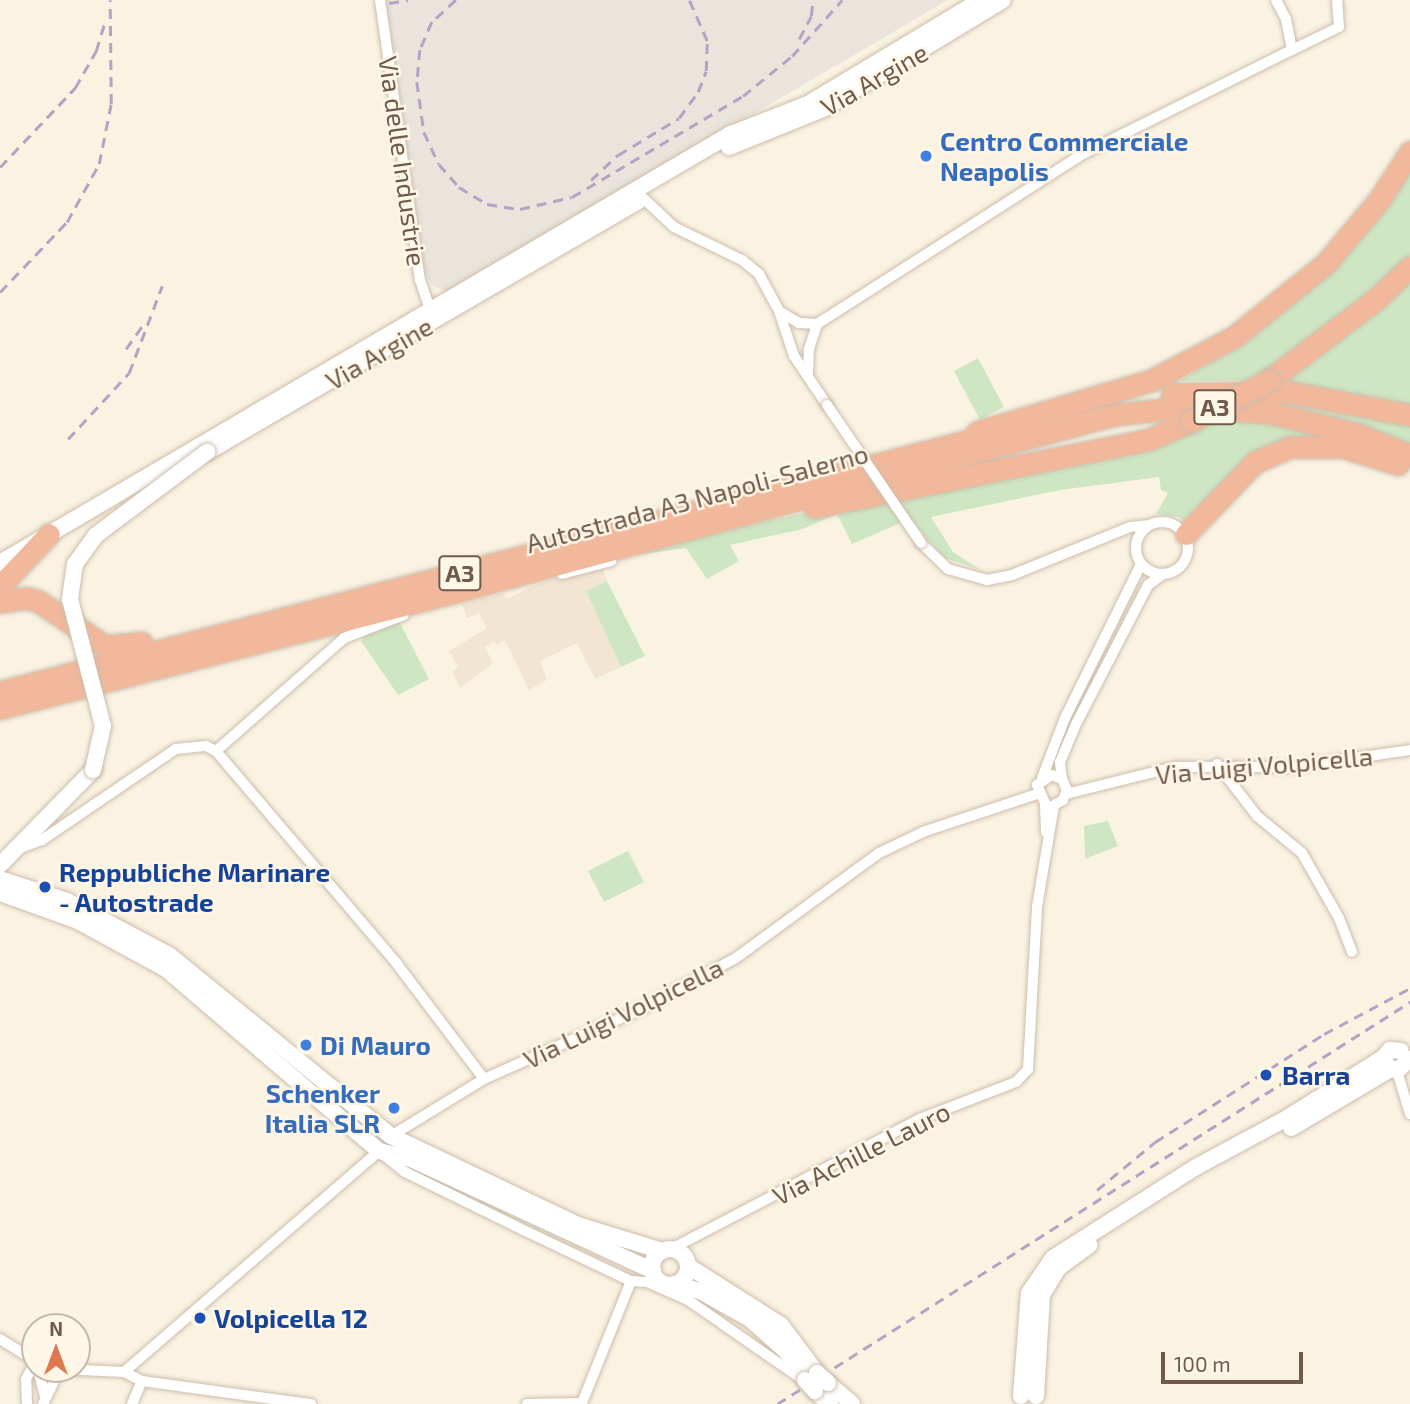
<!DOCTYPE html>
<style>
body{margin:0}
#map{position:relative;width:1410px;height:1404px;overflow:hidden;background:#faf3e2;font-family:"Exo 2",sans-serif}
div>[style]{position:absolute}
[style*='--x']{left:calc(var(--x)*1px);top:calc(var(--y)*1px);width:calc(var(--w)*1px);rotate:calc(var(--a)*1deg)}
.residential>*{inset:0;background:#f2e5d1}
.industrial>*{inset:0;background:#eae4dd}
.green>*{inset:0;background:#cee7c2}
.roads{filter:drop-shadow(0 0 2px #cdbdac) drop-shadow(0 0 2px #cdbdac)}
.street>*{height:10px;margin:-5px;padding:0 5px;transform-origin:5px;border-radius:5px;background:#fff}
.street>.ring{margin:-5px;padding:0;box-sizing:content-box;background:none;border:10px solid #fff;border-radius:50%}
.secondary>*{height:16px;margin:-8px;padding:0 8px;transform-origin:8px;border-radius:8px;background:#fff}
.secondary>.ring{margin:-8px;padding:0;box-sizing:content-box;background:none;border:16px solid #fff;border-radius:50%}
.highway>*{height:21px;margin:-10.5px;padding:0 10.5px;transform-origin:10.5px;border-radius:10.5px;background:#f1b89c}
.rail>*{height:2.5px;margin-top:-1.25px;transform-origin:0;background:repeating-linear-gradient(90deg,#b6a2c2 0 10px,transparent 0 17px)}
.bridges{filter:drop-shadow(0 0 2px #cdbdac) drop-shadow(0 0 2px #cdbdac)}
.street-bridge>*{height:10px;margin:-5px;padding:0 5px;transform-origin:5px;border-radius:5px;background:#fff}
.secondary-bridge>*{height:16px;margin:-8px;padding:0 8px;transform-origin:8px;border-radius:8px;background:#fff}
.highway-bridge>*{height:21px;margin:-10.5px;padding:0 10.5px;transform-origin:10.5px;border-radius:10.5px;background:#f1b89c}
.dots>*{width:19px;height:19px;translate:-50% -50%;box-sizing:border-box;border:4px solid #fef7e8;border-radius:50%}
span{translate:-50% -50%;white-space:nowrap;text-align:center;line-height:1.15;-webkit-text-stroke:5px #fef7e8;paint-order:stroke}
.shield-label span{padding:2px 5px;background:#fef7e8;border:2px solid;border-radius:5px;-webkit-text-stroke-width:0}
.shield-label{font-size:24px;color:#705a4a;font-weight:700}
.street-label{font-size:26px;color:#705a4a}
.shop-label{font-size:26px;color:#366cbe;font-weight:700}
.left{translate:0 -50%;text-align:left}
.right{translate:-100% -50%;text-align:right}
.transit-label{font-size:26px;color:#164399;font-weight:700}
.north{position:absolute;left:21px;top:1313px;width:70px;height:70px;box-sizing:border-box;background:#fef7e8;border:2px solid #c5b8a9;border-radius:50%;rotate:0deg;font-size:19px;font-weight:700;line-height:28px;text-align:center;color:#705a4a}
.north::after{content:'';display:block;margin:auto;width:24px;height:32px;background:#de784e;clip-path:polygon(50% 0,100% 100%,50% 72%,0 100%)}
.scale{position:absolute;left:1161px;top:1352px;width:142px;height:32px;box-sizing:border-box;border:4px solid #705a4a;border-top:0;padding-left:9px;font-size:21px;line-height:24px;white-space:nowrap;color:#705a4a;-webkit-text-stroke:5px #fef7e8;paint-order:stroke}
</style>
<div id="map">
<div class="residential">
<i style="clip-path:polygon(601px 564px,607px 581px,586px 591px,621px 667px,595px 679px,577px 643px,540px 661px,547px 680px,529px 690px,505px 640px,497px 645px,494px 641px,485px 647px,493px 663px,460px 688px,452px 671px,458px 667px,449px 651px,487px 628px,479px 613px,467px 618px,462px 604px,503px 593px,507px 599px,534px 585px)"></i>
</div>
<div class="industrial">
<i style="clip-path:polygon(386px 0,948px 0,450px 292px,433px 286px,425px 273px)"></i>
</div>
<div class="green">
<i style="clip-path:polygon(1410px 165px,1410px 256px,1375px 289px,1255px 380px,1179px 381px,1246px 342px,1325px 275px)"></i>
<i style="clip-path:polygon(1410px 276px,1410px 408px,1350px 393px,1280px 384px)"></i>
<i style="clip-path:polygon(978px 358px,1004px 407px,980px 420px,954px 371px)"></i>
<i style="clip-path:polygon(1252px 396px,1410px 421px,1410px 450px)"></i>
<i style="clip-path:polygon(1227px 414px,1352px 437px,1309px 437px,1186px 523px,1179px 517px,1156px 514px,1168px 493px,1161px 490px,1159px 477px,1060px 490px,931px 517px,953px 552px,981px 570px,945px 558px,910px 519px,852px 544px,837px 514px,803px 529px,730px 545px,739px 561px,707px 579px,686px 548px,605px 559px,775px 519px,1121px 450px)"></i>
<i style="clip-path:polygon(607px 581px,645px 656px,621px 667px,586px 591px)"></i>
<i style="clip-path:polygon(399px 621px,429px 679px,398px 695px,361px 641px,370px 630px)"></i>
<i style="clip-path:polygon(1108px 821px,1118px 846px,1085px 859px,1084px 826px)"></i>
<i style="clip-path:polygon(628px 851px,644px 882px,604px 902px,588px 871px)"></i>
</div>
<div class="roads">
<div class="street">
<i style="--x:380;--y:0;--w:283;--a:81.9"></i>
<i style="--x:420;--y:280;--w:36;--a:71"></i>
<i style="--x:1292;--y:50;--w:52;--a:-26.1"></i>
<i style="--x:1339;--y:27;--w:27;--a:-94"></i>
<i style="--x:643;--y:198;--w:42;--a:43.1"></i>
<i style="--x:674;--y:227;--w:76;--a:25.9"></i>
<i style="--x:742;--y:260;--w:22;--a:39"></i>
<i style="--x:759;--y:274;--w:42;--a:61.6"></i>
<i style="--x:779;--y:311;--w:47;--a:71.6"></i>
<i style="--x:794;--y:356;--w:59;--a:56"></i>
<i style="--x:779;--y:311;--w:23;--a:31"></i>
<i style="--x:799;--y:323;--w:18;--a:3"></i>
<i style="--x:808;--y:374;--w:25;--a:-88"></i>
<i style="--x:809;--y:349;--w:26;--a:-72"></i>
<i style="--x:817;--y:324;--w:316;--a:-32.6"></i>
<i style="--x:1083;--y:154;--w:233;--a:-26.5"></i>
<i style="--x:1292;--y:50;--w:32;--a:-101"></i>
<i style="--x:1286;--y:19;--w:21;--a:-118"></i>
<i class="ring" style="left:1136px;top:522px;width:42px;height:42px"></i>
<i style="--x:921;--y:543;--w:37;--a:44"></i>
<i style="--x:948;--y:569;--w:41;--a:15.8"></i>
<i style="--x:987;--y:580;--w:25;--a:-11"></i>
<i style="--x:1012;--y:575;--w:127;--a:-22.1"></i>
<i style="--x:1130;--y:527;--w:18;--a:-6"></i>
<i style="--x:562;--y:574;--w:51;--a:-14.9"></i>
<i style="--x:216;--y:751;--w:280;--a:49.6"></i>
<i style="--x:397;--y:964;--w:144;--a:52.9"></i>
<i style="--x:1217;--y:764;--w:66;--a:52.4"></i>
<i style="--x:1257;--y:816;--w:58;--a:39.4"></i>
<i style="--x:1302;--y:853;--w:75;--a:60.4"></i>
<i style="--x:1339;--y:918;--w:36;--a:69"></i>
<i style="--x:1042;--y:778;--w:64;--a:-69"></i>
<i style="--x:1065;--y:718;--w:172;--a:-63.7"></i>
<i style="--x:1062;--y:779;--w:17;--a:-97"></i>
<i style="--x:1060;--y:762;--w:41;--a:-67.2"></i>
<i style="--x:1076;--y:724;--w:157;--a:-62.6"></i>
<i style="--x:1148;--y:585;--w:19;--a:-36"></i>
<i style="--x:1066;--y:794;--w:111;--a:-14"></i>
<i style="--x:1174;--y:767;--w:120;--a:0"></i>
<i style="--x:1294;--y:767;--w:117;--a:-8.3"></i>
<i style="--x:1045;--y:803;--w:20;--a:-114"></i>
<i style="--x:1037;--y:785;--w:18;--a:-34"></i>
<i style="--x:1052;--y:775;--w:11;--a:22"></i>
<i style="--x:1062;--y:779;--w:12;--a:66"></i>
<i style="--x:1067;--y:790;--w:11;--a:112"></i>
<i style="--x:1063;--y:800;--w:10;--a:151"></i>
<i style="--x:1045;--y:803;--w:29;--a:88"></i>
<i style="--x:20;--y:848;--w:23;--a:-20"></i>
<i style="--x:42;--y:840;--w:162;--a:-34.2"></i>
<i style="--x:176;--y:749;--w:30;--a:-6"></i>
<i style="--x:206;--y:746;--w:11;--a:27"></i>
<i style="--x:216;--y:751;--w:171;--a:-41.4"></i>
<i style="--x:344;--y:638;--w:64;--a:-21"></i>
<i style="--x:1397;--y:1071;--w:45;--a:73.2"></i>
<i style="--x:391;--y:1136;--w:109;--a:-31.5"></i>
<i style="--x:484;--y:1079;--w:170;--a:-24"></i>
<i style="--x:639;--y:1010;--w:110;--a:-28.2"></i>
<i style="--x:736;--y:958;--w:177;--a:-36.3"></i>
<i style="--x:879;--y:853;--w:49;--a:-25.5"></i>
<i style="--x:923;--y:832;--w:120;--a:-18.4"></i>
<i style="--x:671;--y:1249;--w:281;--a:-27.6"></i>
<i style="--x:920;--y:1119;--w:103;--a:-21.1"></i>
<i style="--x:1016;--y:1082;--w:18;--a:-47"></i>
<i style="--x:1028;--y:1069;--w:162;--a:-86.8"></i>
<i style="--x:1037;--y:907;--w:103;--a:-80.5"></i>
<i style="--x:0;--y:1339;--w:41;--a:32.2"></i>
<i style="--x:38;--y:1369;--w:29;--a:76"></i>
<i style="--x:59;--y:1369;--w:65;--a:2.6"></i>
<i style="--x:124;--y:1372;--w:20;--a:27"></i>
<i style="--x:142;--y:1381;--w:171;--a:7.8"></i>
<i style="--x:124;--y:1372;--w:337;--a:-40.9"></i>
<i style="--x:379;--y:1151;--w:33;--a:39"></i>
<i style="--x:405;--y:1172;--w:123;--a:26.1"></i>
<i style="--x:515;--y:1226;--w:128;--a:25.4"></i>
<i style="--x:631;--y:1281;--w:16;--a:4"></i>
<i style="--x:647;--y:1282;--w:45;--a:23.7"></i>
<i style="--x:688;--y:1300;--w:140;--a:34.8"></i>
<i style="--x:27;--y:1404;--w:25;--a:-92"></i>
<i style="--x:26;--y:1379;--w:19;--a:-62"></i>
<i style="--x:43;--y:1404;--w:39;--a:-64"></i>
<i style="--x:132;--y:1404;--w:25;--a:-67"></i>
<i style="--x:527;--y:1404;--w:55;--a:-1"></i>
<i style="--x:582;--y:1403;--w:131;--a:-68.1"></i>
</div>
<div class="secondary">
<i style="--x:729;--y:147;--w:101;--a:-22"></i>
<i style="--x:823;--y:109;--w:210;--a:-31.2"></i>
<i style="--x:207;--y:452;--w:499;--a:-30.2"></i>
<i style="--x:0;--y:563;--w:848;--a:-30.41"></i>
<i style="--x:731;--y:134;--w:83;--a:-21.3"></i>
<i style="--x:808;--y:104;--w:202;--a:-31"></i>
<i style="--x:0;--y:865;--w:133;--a:-45.6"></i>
<i style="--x:0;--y:879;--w:71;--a:18.2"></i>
<i style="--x:67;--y:901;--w:115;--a:27.9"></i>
<i style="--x:169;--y:955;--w:286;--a:39.2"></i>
<i style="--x:391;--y:1136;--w:207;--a:25.5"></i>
<i style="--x:578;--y:1225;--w:88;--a:17.2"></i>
<i style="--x:0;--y:893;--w:83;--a:19.7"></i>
<i style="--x:78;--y:921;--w:100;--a:28.6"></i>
<i style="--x:166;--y:969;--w:280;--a:40.5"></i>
<i style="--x:379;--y:1151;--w:33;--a:14"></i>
<i style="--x:411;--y:1159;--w:267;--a:24.8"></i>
<i style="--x:1384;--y:1064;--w:15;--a:28"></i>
<i style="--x:1397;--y:1071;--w:18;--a:-43"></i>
<i style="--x:1291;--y:1128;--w:114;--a:-30.6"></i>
<i class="ring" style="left:652px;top:1249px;width:20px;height:20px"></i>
<i style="--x:688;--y:1266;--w:110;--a:32.4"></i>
<i style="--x:781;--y:1325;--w:60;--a:53.1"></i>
<i style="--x:675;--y:1284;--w:26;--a:16"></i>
<i style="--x:700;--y:1291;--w:57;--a:29.2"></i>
<i style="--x:750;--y:1319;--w:50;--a:41.7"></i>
<i style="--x:787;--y:1352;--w:33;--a:57"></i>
<i style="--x:828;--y:1383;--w:32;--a:41"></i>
<i style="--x:815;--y:1391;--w:20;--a:41"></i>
<i style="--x:1021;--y:1396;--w:103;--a:-85.6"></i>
<i style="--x:1029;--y:1293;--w:42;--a:-55.6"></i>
<i style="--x:1053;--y:1258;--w:169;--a:-32.5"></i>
<i style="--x:1196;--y:1167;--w:103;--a:-28.3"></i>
<i style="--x:1287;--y:1118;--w:113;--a:-32"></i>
<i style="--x:1383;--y:1058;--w:11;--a:-49"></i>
<i style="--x:1390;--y:1050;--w:11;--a:5"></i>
<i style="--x:1036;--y:1396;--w:101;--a:-86.6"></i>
<i style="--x:1042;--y:1295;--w:31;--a:-59"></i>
<i style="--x:1058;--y:1268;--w:39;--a:-36"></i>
</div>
<div class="highway">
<i style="--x:1269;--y:380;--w:133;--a:-37"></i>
<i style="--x:1375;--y:300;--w:48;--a:-43.3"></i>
<i style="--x:1172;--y:394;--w:117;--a:-1"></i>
<i style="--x:1289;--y:392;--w:123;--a:10.8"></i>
<i style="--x:977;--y:432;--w:183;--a:-16.5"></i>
<i style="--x:1152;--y:380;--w:93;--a:-27.7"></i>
<i style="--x:1234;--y:337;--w:118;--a:-38.8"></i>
<i style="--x:1326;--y:263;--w:82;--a:-49.9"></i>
<i style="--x:1379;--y:200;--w:57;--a:-57.1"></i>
<i style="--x:814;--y:507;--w:343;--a:-11.4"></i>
<i style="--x:1150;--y:439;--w:45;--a:-23.7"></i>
<i style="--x:1186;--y:534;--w:100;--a:-46.2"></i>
<i style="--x:1255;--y:462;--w:38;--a:-23"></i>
<i style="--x:1290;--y:447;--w:53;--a:0"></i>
<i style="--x:1343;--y:447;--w:58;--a:17.2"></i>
<i style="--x:0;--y:586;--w:71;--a:-46.7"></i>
<i style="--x:0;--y:602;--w:26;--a:-9"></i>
<i style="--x:26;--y:598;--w:12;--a:14"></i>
<i style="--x:38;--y:601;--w:81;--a:33.9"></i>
<i style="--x:105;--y:646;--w:37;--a:-5"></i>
<i style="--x:0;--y:692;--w:1027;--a:-14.55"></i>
<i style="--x:0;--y:708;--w:473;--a:-14.3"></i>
<i style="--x:458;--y:591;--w:678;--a:-15.04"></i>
<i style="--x:1113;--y:415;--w:79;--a:-6.6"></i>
<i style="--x:1191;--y:406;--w:81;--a:4.9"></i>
<i style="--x:1272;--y:413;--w:88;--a:13.9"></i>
<i style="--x:1357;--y:434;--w:57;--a:21.6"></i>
</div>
</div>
<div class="rail">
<i style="--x:456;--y:0;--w:33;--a:137"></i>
<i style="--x:432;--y:22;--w:30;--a:113"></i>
<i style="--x:420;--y:50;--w:32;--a:95"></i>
<i style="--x:417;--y:82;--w:50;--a:82"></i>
<i style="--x:424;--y:132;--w:35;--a:65"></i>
<i style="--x:439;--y:164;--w:30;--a:49"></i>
<i style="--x:459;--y:187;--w:33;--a:31"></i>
<i style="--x:487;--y:204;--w:33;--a:9"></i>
<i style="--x:520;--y:209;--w:53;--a:-13"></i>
<i style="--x:572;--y:197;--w:199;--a:-30.6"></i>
<i style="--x:743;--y:96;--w:63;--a:-39.2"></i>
<i style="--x:792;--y:56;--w:75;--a:-48.2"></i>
<i style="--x:389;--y:3;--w:19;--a:-9"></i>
<i style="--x:799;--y:39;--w:26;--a:-62"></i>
<i style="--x:811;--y:16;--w:16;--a:-83"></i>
<i style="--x:0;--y:167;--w:109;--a:-46.5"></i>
<i style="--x:75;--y:88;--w:43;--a:-60.4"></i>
<i style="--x:96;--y:51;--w:31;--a:-73"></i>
<i style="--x:591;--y:180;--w:37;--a:-43"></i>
<i style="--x:618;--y:155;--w:71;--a:-31.2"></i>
<i style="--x:679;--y:118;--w:32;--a:-54"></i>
<i style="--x:698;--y:92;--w:22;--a:-69"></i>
<i style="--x:706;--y:71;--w:30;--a:-88"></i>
<i style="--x:707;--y:41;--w:45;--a:-113.7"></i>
<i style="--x:0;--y:292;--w:97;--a:-46.3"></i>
<i style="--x:67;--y:222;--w:66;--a:-61.1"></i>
<i style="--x:99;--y:164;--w:61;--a:-78.7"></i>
<i style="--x:111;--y:104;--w:104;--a:-90.6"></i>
<i style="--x:126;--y:349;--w:32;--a:-55"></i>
<i style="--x:68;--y:439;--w:90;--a:-47.3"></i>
<i style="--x:129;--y:373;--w:93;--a:-69.2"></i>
<i style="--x:1097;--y:1190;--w:75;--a:-39.6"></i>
<i style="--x:1155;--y:1142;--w:201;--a:-32.6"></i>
<i style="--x:1324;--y:1034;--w:98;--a:-28.1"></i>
<i style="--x:777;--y:1404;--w:750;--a:-32.42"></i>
</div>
<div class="bridges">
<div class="street-bridge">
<i style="--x:827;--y:405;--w:167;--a:55.7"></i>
</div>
<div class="secondary-bridge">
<i style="--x:93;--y:770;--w:45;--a:-77.2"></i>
<i style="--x:103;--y:726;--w:131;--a:-104.6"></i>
<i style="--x:70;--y:599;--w:35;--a:-82"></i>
<i style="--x:75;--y:564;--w:36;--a:-54"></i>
<i style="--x:96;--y:535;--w:139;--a:-36.8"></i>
<i style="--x:817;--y:1373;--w:15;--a:42"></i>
<i style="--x:805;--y:1380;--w:15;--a:48"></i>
</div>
<div class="highway-bridge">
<i style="--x:1191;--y:421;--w:88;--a:-27.7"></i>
</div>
</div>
<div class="dots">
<i style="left:926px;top:156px;background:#3f7fe0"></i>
<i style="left:45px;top:887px;background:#1a4fb4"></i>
<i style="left:306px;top:1045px;background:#3f7fe0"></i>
<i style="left:1266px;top:1075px;background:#1a4fb4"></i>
<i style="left:394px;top:1108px;background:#3f7fe0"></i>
<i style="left:200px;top:1318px;background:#1a4fb4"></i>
</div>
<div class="shield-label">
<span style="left:1215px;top:407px">A3</span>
<span style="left:460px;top:573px">A3</span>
</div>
<div class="street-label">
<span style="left:874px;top:79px;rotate:-30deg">Via Argine</span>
<span style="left:403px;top:161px;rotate:82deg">Via delle Industrie</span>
<span style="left:379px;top:353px;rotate:-30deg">Via Argine</span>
<span style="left:697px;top:498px;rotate:-15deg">Autostrada A3 Napoli-Salerno</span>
<span style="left:1264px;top:765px;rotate:-5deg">Via Luigi Volpicella</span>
<span style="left:623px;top:1013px;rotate:-26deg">Via Luigi Volpicella</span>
<span style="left:861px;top:1153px;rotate:-27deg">Via Achille Lauro</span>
</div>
<div class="shop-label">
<span class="left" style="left:940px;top:156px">Centro Commerciale<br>Neapolis</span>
<span class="left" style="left:320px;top:1045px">Di Mauro</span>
<span class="right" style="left:380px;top:1108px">Schenker<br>Italia SLR</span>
</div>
<div class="transit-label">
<span class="left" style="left:59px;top:887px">Reppubliche Marinare<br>- Autostrade</span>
<span class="left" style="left:1282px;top:1075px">Barra</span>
<span class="left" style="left:214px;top:1318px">Volpicella 12</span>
</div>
<div class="north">N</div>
<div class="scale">100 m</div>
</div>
